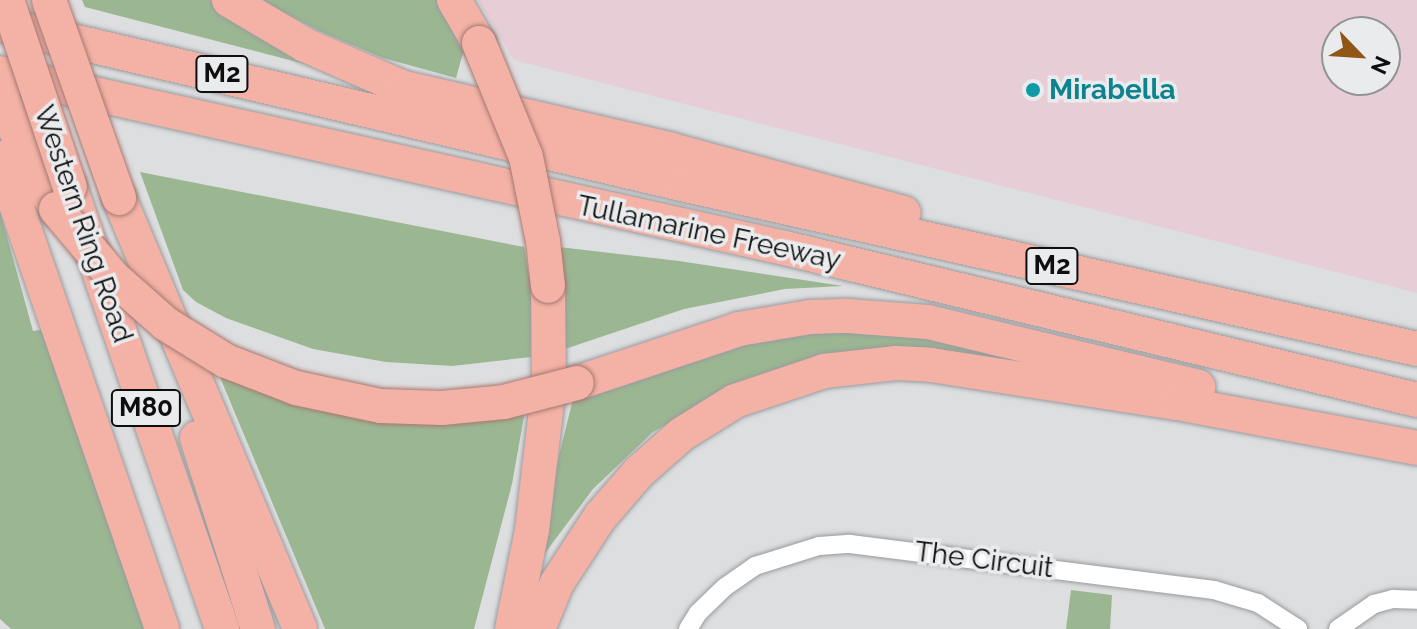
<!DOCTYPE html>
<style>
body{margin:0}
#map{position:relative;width:1417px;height:629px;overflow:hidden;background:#dddee0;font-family:Raleway,sans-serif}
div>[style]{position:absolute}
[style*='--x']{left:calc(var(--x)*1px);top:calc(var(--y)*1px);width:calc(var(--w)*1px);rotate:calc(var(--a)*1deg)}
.industrial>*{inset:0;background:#e6cdd6}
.green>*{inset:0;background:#9bb792}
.roads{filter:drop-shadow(0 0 2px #9a9b9d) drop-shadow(0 0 2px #9a9b9d)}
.minor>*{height:18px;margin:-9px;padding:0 9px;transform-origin:9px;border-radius:9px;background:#fff}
.motorway>*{height:34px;margin:-17px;padding:0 17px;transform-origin:17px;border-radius:17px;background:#f4b2a6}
.bridges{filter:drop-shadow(0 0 2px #a47971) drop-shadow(0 0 2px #a47971)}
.motorway-bridge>*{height:34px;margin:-17px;padding:0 17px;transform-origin:17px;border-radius:17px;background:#f4b2a6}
.dots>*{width:22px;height:22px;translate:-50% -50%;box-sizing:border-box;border:4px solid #eaebed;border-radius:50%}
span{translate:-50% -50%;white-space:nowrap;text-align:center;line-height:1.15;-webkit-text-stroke:7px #eaebed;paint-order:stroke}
.shield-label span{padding:2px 6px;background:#eaebed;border:2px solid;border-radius:6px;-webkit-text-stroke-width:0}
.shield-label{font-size:26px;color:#0e0e0f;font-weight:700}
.culture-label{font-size:28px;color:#0d838f;font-weight:700}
.left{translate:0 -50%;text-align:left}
.street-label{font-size:28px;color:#0e0e0f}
.north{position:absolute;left:1321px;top:16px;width:80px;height:80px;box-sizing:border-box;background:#eaebed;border:2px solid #929394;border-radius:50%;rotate:115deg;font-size:22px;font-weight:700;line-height:32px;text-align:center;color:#0e0e0f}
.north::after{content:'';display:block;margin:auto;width:28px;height:36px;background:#915515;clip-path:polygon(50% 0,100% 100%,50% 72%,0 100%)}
</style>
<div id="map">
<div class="industrial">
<i style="clip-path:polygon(evenodd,478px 0,1417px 0,1417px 293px,514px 60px,478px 0,1337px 32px,1385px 32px,1385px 80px,1337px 80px,1337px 32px)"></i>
</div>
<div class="green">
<i style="clip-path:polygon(82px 0,211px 0,238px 20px,328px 70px,85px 7px)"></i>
<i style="clip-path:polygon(260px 0,439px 0,463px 53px,456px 78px,383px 58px,319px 31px)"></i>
<i style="clip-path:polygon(140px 172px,524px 247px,533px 298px,531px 357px,452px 366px,386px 362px,313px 349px,226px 318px,196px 302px,183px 290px)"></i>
<i style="clip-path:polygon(0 211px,33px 331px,47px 329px,149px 629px,11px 629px,0 619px)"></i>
<i style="clip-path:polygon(559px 247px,679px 261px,843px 286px,785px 289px,684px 309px,565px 349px)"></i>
<i style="clip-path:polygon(827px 328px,972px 344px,1034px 362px,731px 388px,653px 432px,593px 489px,530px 573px,574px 395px,733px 345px)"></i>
<i style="clip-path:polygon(217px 370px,525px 411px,512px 484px,474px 629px,325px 629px)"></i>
<i style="clip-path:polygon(1071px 590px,1112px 595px,1110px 629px,1066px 629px)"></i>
</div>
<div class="roads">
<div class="minor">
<i style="--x:688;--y:629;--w:19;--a:-58"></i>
<i style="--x:698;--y:613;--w:37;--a:-44"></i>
<i style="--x:725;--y:587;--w:37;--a:-35"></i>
<i style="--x:755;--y:566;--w:67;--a:-17.4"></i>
<i style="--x:819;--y:546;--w:31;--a:-4"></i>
<i style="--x:850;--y:544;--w:367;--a:7.2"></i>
<i style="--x:1214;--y:590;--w:46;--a:16.5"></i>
<i style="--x:1258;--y:603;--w:48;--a:33"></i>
<i style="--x:1338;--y:629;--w:44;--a:-34.8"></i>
<i style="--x:1374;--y:604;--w:20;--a:-15"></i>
<i style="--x:1393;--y:599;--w:24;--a:2"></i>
</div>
<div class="motorway">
<i style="--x:229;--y:0;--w:88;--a:30.6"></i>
<i style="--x:305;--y:45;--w:108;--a:23.5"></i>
<i style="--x:404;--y:88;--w:275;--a:13"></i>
<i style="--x:672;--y:150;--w:240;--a:15.2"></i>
<i style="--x:454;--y:0;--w:50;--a:59.8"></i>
<i style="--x:0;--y:24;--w:705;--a:13.21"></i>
<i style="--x:686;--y:185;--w:749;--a:12.64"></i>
<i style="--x:0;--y:73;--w:808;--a:12.57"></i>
<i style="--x:789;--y:249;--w:646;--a:13.52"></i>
<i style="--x:0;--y:93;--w:74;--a:66.9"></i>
<i style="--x:29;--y:161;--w:55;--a:60.6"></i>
<i style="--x:0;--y:158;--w:498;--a:71"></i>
<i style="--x:70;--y:187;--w:467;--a:71"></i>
<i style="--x:119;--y:198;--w:467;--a:67.2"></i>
<i style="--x:577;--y:383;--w:171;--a:-18.4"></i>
<i style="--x:739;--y:329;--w:72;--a:-9.6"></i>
<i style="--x:810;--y:317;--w:38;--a:-2"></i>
<i style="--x:848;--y:316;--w:80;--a:4.3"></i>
<i style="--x:928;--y:322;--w:278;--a:13.5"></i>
<i style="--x:197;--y:438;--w:201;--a:72.3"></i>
<i style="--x:512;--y:629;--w:101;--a:-78.6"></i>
<i style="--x:532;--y:530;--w:146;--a:-83.3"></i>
<i style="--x:549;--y:385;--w:99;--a:-90.6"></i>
<i style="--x:538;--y:629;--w:50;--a:-67.6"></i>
<i style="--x:557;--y:583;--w:79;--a:-56.9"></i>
<i style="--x:600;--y:517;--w:60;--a:-49.1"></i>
<i style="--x:639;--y:472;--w:57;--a:-41.5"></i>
<i style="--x:682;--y:434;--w:62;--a:-31.9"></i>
<i style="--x:735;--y:401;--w:94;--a:-18.6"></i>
<i style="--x:824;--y:371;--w:73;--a:-6.3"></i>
<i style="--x:897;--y:363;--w:34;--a:3"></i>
<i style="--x:931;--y:365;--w:249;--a:8.8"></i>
<i style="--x:1177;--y:403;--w:244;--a:10.6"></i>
</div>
</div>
<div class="bridges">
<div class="motorway-bridge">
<i style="--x:7;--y:0;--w:197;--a:71.4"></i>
<i style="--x:49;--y:0;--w:210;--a:70.5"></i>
<i style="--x:479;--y:43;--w:123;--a:67.6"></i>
<i style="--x:526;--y:157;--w:86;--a:78.6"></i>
<i style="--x:543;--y:241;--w:45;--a:83.7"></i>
<i style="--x:56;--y:209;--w:90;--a:50"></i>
<i style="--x:114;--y:278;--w:69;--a:41.5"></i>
<i style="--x:166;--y:324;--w:70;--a:31.7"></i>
<i style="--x:226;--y:361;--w:75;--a:21.1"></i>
<i style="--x:296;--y:388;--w:87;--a:12"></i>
<i style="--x:381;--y:406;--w:61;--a:1.9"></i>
<i style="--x:442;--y:408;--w:62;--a:-5.5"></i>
<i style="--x:504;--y:402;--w:75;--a:-14.6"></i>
</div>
</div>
<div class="dots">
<i style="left:1033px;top:90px;background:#0f9aa8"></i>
</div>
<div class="shield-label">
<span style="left:222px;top:74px">M2</span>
<span style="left:1052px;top:266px">M2</span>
<span style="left:146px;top:408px">M80</span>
</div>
<div class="culture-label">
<span class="left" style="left:1049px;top:90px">Mirabella</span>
</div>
<div class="street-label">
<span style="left:83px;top:224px;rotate:71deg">Western Ring Road</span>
<span style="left:709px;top:233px;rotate:12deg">Tullamarine Freeway</span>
<span style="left:984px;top:560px;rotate:7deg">The Circuit</span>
</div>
<div class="north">N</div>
</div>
